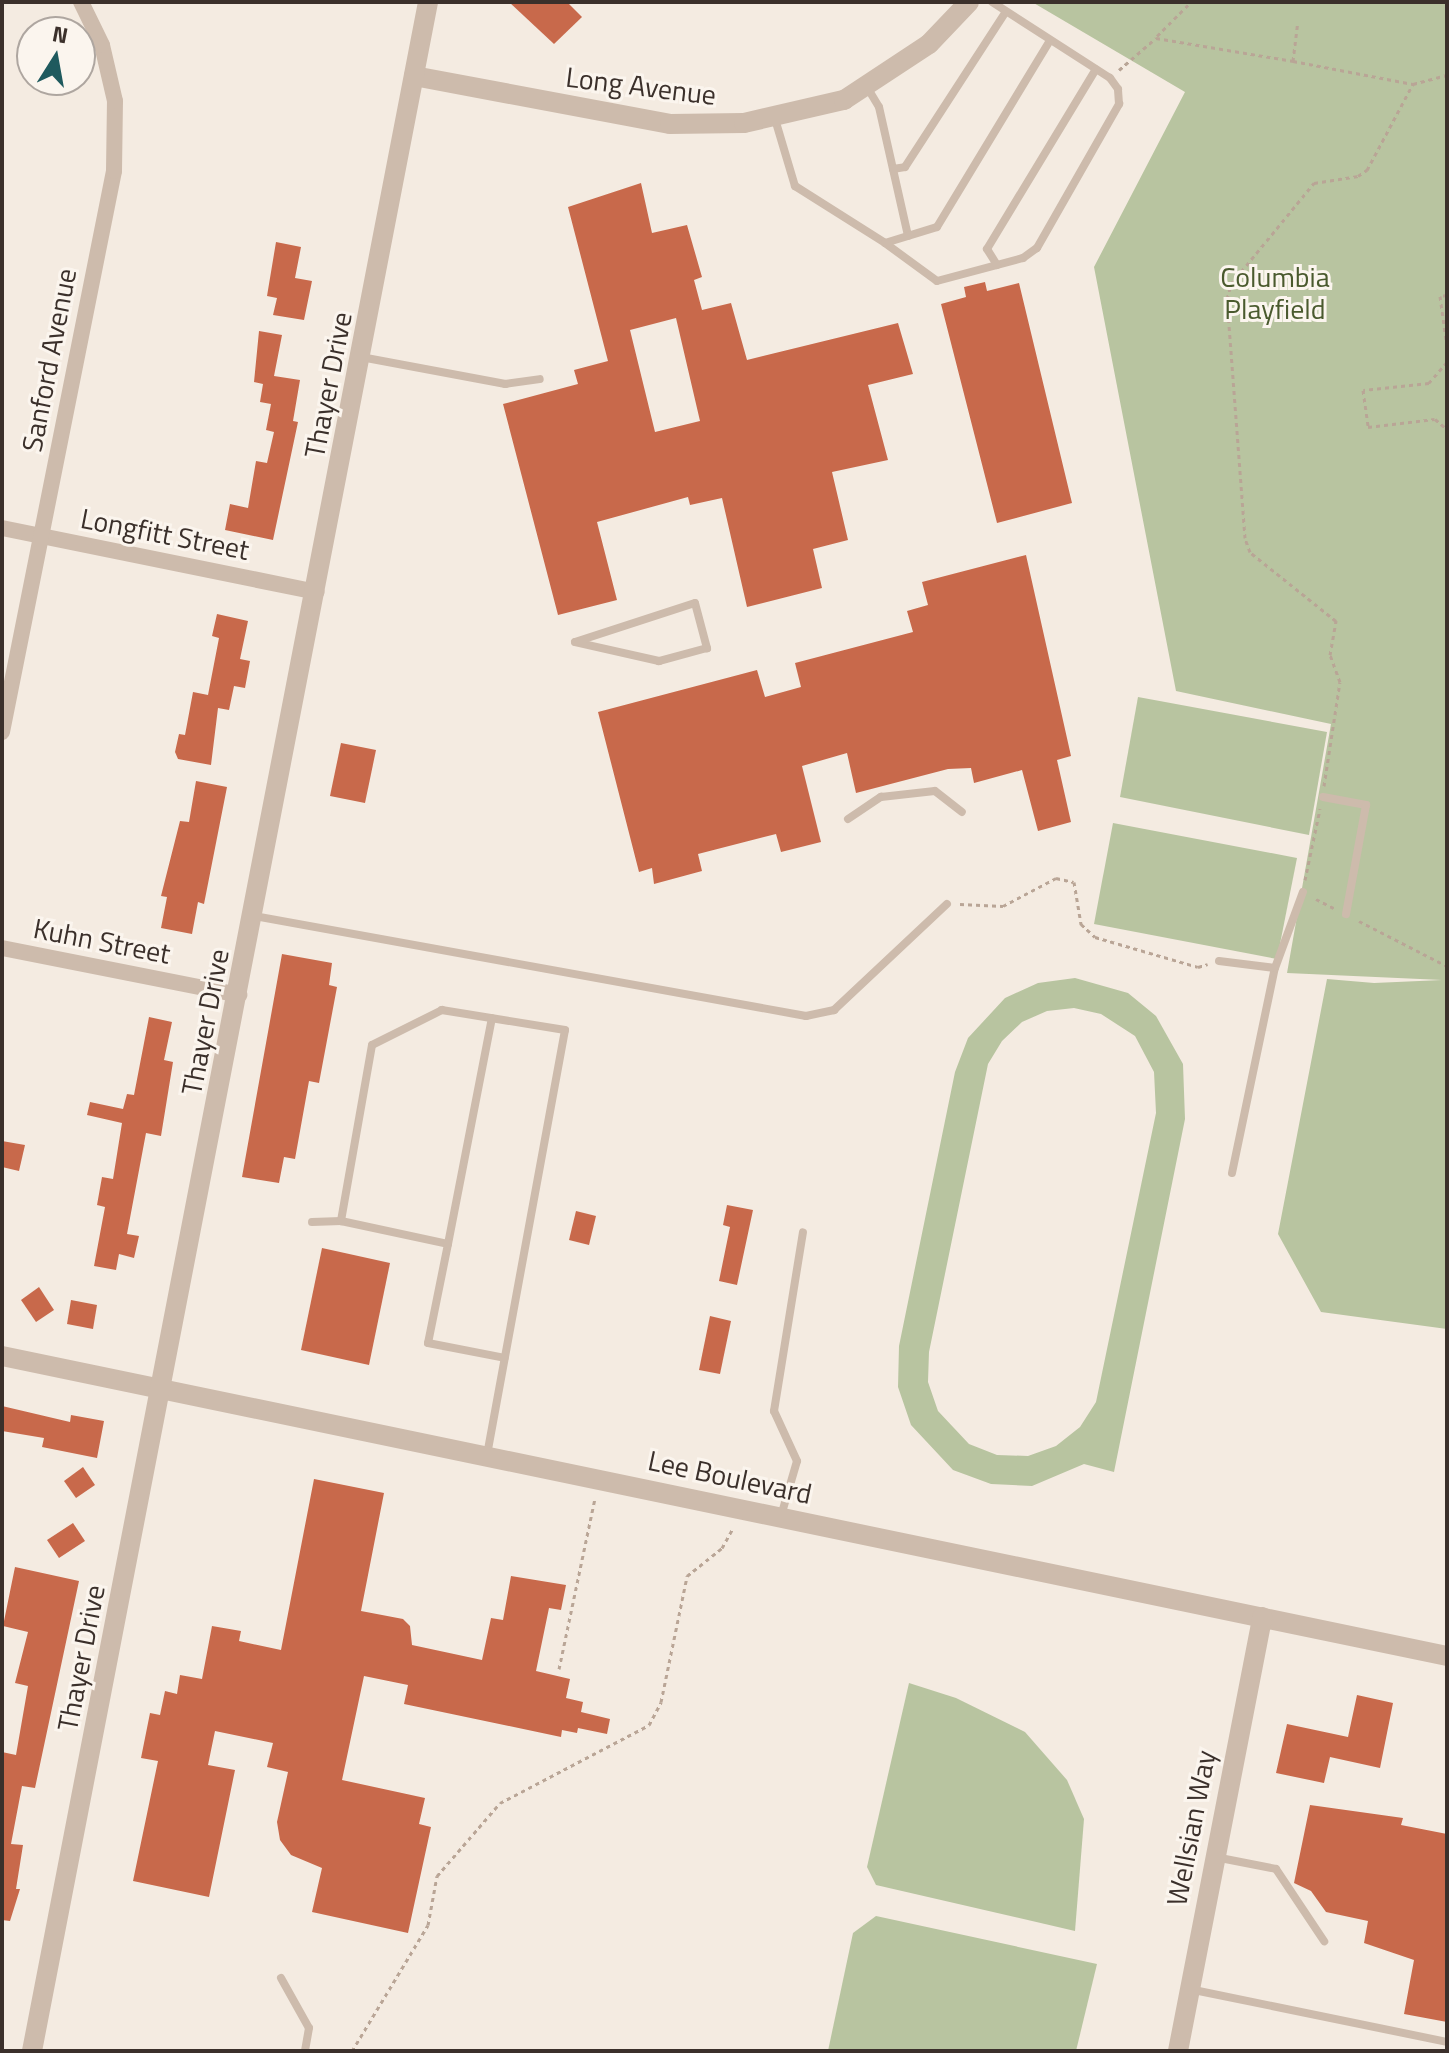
<!DOCTYPE html>
<style>
body{margin:0}
#map{position:relative;width:1449px;height:2053px;overflow:hidden;background:#f4ebe1;font-family:"Titillium Web",sans-serif}
div>[style]{position:absolute}
[style*='--x']{left:calc(var(--x)*1px);top:calc(var(--y)*1px);width:calc(var(--w)*1px);rotate:calc(var(--a)*1deg)}
.green>*{inset:0;background:#b8c4a0}
.building>*{inset:0;background:#c8694b}
.path>*{height:3px;margin-top:-1.5px;transform-origin:0;background:repeating-linear-gradient(90deg,#b9a596 0 4px,transparent 0 8px)}
.service>*{height:8px;margin:-4px;padding:0 4px;transform-origin:4px;border-radius:4px;background:#cdbbac}
.minor>*{height:16px;margin:-8px;padding:0 8px;transform-origin:8px;border-radius:8px;background:#cdbbac}
.tertiary>*{height:20px;margin:-10px;padding:0 10px;transform-origin:10px;border-radius:10px;background:#cdbbac}
span{translate:-50% -50%;white-space:nowrap;text-align:center;line-height:1.15;-webkit-text-stroke:6px #fbf5ee;paint-order:stroke}
.street-label{font-size:28px;color:#3b302b}
.park-label{font-size:28px;color:#4a5a2e}
.frame{position:absolute;inset:0;border:4px solid #3b302b;pointer-events:none}
.north{position:absolute;left:16px;top:16px;width:80px;height:80px;box-sizing:border-box;background:#fbf5ee;border:2px solid #aea6a0;border-radius:50%;rotate:11deg;font-size:22px;font-weight:700;line-height:32px;text-align:center;color:#3b302b}
.north::after{content:'';display:block;margin:auto;width:28px;height:36px;background:#1f5a5e;clip-path:polygon(50% 0,100% 100%,50% 72%,0 100%)}
</style>
<div id="map">
<div class="green">
<i style="clip-path:polygon(1032px 2px,1447px 2px,1447px 1329px,1321px 1312px,1278px 1234px,1327px 979px,1374px 983px,1442px 980px,1287px 973px,1331px 724px,1176px 691px,1094px 267px,1185px 92px)"></i>
<i style="clip-path:polygon(1138px 697px,1327px 732px,1309px 835px,1120px 797px)"></i>
<i style="clip-path:polygon(1113px 823px,1297px 858px,1277px 959px,1094px 924px)"></i>
<i style="clip-path:polygon(evenodd,1075px 978px,1128px 993px,1156px 1016px,1183px 1064px,1185px 1119px,1114px 1472px,1084px 1464px,1032px 1486px,991px 1484px,953px 1470px,911px 1425px,898px 1387px,899px 1346px,955px 1072px,968px 1038px,1005px 998px,1038px 983px,1075px 978px,1074px 1008px,1101px 1014px,1135px 1036px,1154px 1072px,1156px 1113px,1096px 1402px,1080px 1427px,1056px 1446px,1028px 1456px,997px 1455px,969px 1444px,938px 1411px,928px 1382px,929px 1352px,988px 1064px,1002px 1041px,1022px 1022px,1047px 1011px,1074px 1008px)"></i>
<i style="clip-path:polygon(909px 1683px,956px 1698px,1025px 1732px,1067px 1780px,1084px 1819px,1075px 1931px,876px 1885px,867px 1867px)"></i>
<i style="clip-path:polygon(876px 1916px,1097px 1964px,1076px 2051px,828px 2051px,853px 1933px)"></i>
</div>
<div class="building">
<i style="clip-path:polygon(509px 2px,567px 2px,582px 17px,554px 44px)"></i>
<i style="clip-path:polygon(evenodd,641px 183px,652px 233px,687px 225px,702px 277px,694px 280px,702px 310px,731px 303px,747px 360px,898px 323px,913px 374px,868px 385px,888px 460px,832px 472px,848px 540px,813px 549px,822px 588px,747px 607px,722px 498px,690px 505px,688px 497px,597px 522px,617px 600px,558px 615px,503px 404px,578px 384px,574px 370px,608px 361px,568px 207px,641px 183px,676px 318px,700px 421px,655px 432px,630px 330px,676px 318px)"></i>
<i style="clip-path:polygon(276px 242px,301px 247px,295px 278px,312px 281px,304px 320px,273px 315px,277px 298px,267px 296px)"></i>
<i style="clip-path:polygon(985px 282px,987px 291px,1019px 283px,1072px 503px,997px 523px,941px 304px,966px 297px,964px 287px)"></i>
<i style="clip-path:polygon(259px 331px,282px 335px,274px 376px,300px 380px,293px 421px,298px 422px,273px 540px,225px 530px,230px 504px,248px 508px,256px 461px,267px 463px,274px 432px,266px 430px,271px 404px,260px 402px,263px 384px,254px 382px)"></i>
<i style="clip-path:polygon(1026px 555px,1071px 756px,1057px 760px,1071px 822px,1038px 831px,1022px 770px,974px 783px,971px 768px,948px 769px,856px 793px,847px 753px,802px 766px,821px 842px,781px 852px,776px 834px,698px 854px,702px 871px,654px 884px,652px 868px,639px 872px,598px 712px,757px 670px,765px 697px,801px 687px,795px 663px,913px 632px,907px 611px,928px 605px,922px 582px)"></i>
<i style="clip-path:polygon(217px 614px,248px 621px,240px 659px,250px 661px,245px 688px,234px 686px,229px 710px,218px 708px,211px 765px,178px 759px,175px 752px,179px 734px,185px 735px,193px 692px,208px 695px,219px 638px,212px 636px)"></i>
<i style="clip-path:polygon(341px 743px,376px 750px,365px 803px,330px 796px)"></i>
<i style="clip-path:polygon(196px 781px,227px 787px,204px 904px,198px 902px,192px 934px,161px 928px,167px 897px,161px 896px,180px 821px,189px 822px)"></i>
<i style="clip-path:polygon(282px 954px,332px 963px,329px 985px,337px 987px,319px 1083px,309px 1081px,295px 1159px,284px 1157px,279px 1183px,242px 1177px)"></i>
<i style="clip-path:polygon(149px 1017px,172px 1022px,164px 1060px,173px 1062px,161px 1136px,146px 1133px,127px 1234px,139px 1236px,134px 1258px,119px 1254px,116px 1270px,94px 1266px,105px 1207px,97px 1205px,102px 1177px,113px 1179px,122px 1123px,87px 1115px,90px 1102px,123px 1109px,127px 1094px,134px 1095px)"></i>
<i style="clip-path:polygon(2px 1141px,25px 1145px,19px 1171px,2px 1167px)"></i>
<i style="clip-path:polygon(727px 1205px,753px 1210px,737px 1285px,719px 1281px,730px 1227px,723px 1225px)"></i>
<i style="clip-path:polygon(576px 1211px,596px 1216px,589px 1245px,569px 1240px)"></i>
<i style="clip-path:polygon(322px 1248px,390px 1263px,369px 1365px,301px 1350px)"></i>
<i style="clip-path:polygon(39px 1287px,54px 1310px,36px 1322px,21px 1300px)"></i>
<i style="clip-path:polygon(71px 1300px,97px 1305px,93px 1329px,67px 1324px)"></i>
<i style="clip-path:polygon(710px 1316px,731px 1321px,720px 1374px,699px 1370px)"></i>
<i style="clip-path:polygon(2px 1406px,70px 1422px,71px 1415px,104px 1421px,97px 1458px,42px 1447px,44px 1438px,2px 1431px)"></i>
<i style="clip-path:polygon(83px 1467px,95px 1485px,76px 1498px,64px 1481px)"></i>
<i style="clip-path:polygon(314px 1479px,384px 1493px,361px 1611px,403px 1619px,410px 1626px,412px 1645px,482px 1660px,491px 1618px,503px 1620px,511px 1576px,566px 1585px,561px 1610px,549px 1608px,536px 1671px,570px 1679px,566px 1698px,583px 1702px,581px 1712px,610px 1719px,607px 1734px,578px 1728px,577px 1733px,562px 1730px,561px 1737px,404px 1704px,408px 1685px,364px 1676px,342px 1780px,425px 1798px,419px 1824px,431px 1827px,408px 1933px,312px 1912px,322px 1868px,291px 1855px,280px 1840px,277px 1822px,288px 1772px,267px 1767px,273px 1743px,215px 1731px,208px 1765px,235px 1770px,209px 1897px,133px 1881px,158px 1761px,141px 1758px,150px 1713px,160px 1715px,165px 1691px,177px 1694px,180px 1675px,202px 1679px,212px 1626px,241px 1631px,239px 1641px,281px 1650px)"></i>
<i style="clip-path:polygon(73px 1523px,85px 1541px,59px 1558px,47px 1540px)"></i>
<i style="clip-path:polygon(15px 1567px,79px 1581px,35px 1788px,22px 1786px,11px 1844px,23px 1845px,16px 1889px,20px 1889px,10px 1921px,2px 1920px,2px 1752px,16px 1755px,28px 1686px,15px 1683px,28px 1632px,3px 1626px)"></i>
<i style="clip-path:polygon(1357px 1695px,1393px 1703px,1380px 1768px,1330px 1757px,1324px 1783px,1276px 1773px,1287px 1724px,1348px 1737px)"></i>
<i style="clip-path:polygon(1310px 1805px,1403px 1818px,1401px 1825px,1447px 1834px,1447px 2022px,1404px 2014px,1414px 1960px,1364px 1943px,1368px 1921px,1326px 1912px,1311px 1891px,1294px 1883px)"></i>
</div>
<div class="path">
<i style="--x:1157;--y:36;--w:48;--a:-45"></i>
<i style="--x:1293;--y:61;--w:122;--a:10.9"></i>
<i style="--x:1119;--y:70;--w:49;--a:-40.9"></i>
<i style="--x:1156;--y:38;--w:139;--a:9.5"></i>
<i style="--x:1293;--y:61;--w:39;--a:-83"></i>
<i style="--x:1447;--y:295;--w:7;--a:172"></i>
<i style="--x:1440;--y:296;--w:51;--a:82.2"></i>
<i style="--x:1447;--y:362;--w:28;--a:131"></i>
<i style="--x:1429;--y:383;--w:66;--a:173.9"></i>
<i style="--x:1363;--y:390;--w:37;--a:82"></i>
<i style="--x:1368;--y:427;--w:67;--a:-6.8"></i>
<i style="--x:1435;--y:419;--w:16;--a:40"></i>
<i style="--x:1324;--y:786;--w:105;--a:-81.3"></i>
<i style="--x:1340;--y:682;--w:29;--a:-110"></i>
<i style="--x:1330;--y:655;--w:35;--a:-80"></i>
<i style="--x:1336;--y:621;--w:110;--a:-141.3"></i>
<i style="--x:1250;--y:552;--w:15;--a:-110"></i>
<i style="--x:1245;--y:538;--w:240;--a:-94.3"></i>
<i style="--x:1227;--y:299;--w:16;--a:-75"></i>
<i style="--x:1231;--y:284;--w:131;--a:-50.6"></i>
<i style="--x:1314;--y:183;--w:45;--a:-9"></i>
<i style="--x:1358;--y:176;--w:11;--a:-34"></i>
<i style="--x:1367;--y:170;--w:98;--a:-61.9"></i>
<i style="--x:1413;--y:84;--w:35;--a:-15"></i>
<i style="--x:1305;--y:880;--w:73;--a:-78.1"></i>
<i style="--x:1316;--y:899;--w:20;--a:27"></i>
<i style="--x:960;--y:904;--w:43;--a:2.7"></i>
<i style="--x:1003;--y:906;--w:60;--a:-27.8"></i>
<i style="--x:1056;--y:878;--w:18;--a:13"></i>
<i style="--x:1074;--y:882;--w:43;--a:80.5"></i>
<i style="--x:1081;--y:924;--w:19;--a:43"></i>
<i style="--x:1095;--y:937;--w:107;--a:16.2"></i>
<i style="--x:1198;--y:967;--w:10;--a:-17"></i>
<i style="--x:1359;--y:921;--w:99;--a:27.1"></i>
<i style="--x:559;--y:1669;--w:175;--a:-78.1"></i>
<i style="--x:352;--y:2051;--w:147;--a:-58.9"></i>
<i style="--x:428;--y:1925;--w:50;--a:-79.6"></i>
<i style="--x:437;--y:1876;--w:96;--a:-49.2"></i>
<i style="--x:500;--y:1803;--w:168;--a:-27.6"></i>
<i style="--x:649;--y:1725;--w:26;--a:-62"></i>
<i style="--x:661;--y:1702;--w:129;--a:-78.3"></i>
<i style="--x:687;--y:1576;--w:45;--a:-38.7"></i>
<i style="--x:722;--y:1548;--w:23;--a:-61"></i>
</div>
<div class="service">
<i style="--x:867;--y:87;--w:23;--a:59"></i>
<i style="--x:879;--y:107;--w:132;--a:77.3"></i>
<i style="--x:775;--y:119;--w:70;--a:73.4"></i>
<i style="--x:795;--y:186;--w:107;--a:32.3"></i>
<i style="--x:885;--y:243;--w:54;--a:-17.1"></i>
<i style="--x:937;--y:227;--w:216;--a:-58.8"></i>
<i style="--x:893;--y:169;--w:12;--a:-9"></i>
<i style="--x:905;--y:167;--w:184;--a:-57"></i>
<i style="--x:885;--y:243;--w:64;--a:36.2"></i>
<i style="--x:937;--y:281;--w:89;--a:-15"></i>
<i style="--x:1023;--y:258;--w:17;--a:-36"></i>
<i style="--x:1037;--y:248;--w:166;--a:-60.3"></i>
<i style="--x:1119;--y:104;--w:15;--a:-94"></i>
<i style="--x:1118;--y:89;--w:14;--a:-126"></i>
<i style="--x:1110;--y:78;--w:140;--a:-147.2"></i>
<i style="--x:997;--y:265;--w:19;--a:-122"></i>
<i style="--x:987;--y:249;--w:210;--a:-58.8"></i>
<i style="--x:361;--y:357;--w:147;--a:10.6"></i>
<i style="--x:505;--y:384;--w:35;--a:-8"></i>
<i style="--x:695;--y:603;--w:47;--a:75.1"></i>
<i style="--x:707;--y:648;--w:50;--a:164.8"></i>
<i style="--x:659;--y:661;--w:86;--a:-167.3"></i>
<i style="--x:575;--y:642;--w:126;--a:-18"></i>
<i style="--x:1323;--y:797;--w:44;--a:10.5"></i>
<i style="--x:1366;--y:805;--w:111;--a:100.4"></i>
<i style="--x:848;--y:819;--w:40;--a:-34"></i>
<i style="--x:881;--y:797;--w:54;--a:-6.3"></i>
<i style="--x:935;--y:791;--w:34;--a:38"></i>
<i style="--x:254;--y:916;--w:561;--a:10.27"></i>
<i style="--x:806;--y:1016;--w:29;--a:-12"></i>
<i style="--x:834;--y:1010;--w:155;--a:-43.2"></i>
<i style="--x:1219;--y:961;--w:56;--a:7.1"></i>
<i style="--x:1232;--y:1173;--w:209;--a:-78.2"></i>
<i style="--x:1275;--y:968;--w:81;--a:-69.8"></i>
<i style="--x:312;--y:1222;--w:29;--a:-2"></i>
<i style="--x:448;--y:1244;--w:101;--a:101.4"></i>
<i style="--x:428;--y:1343;--w:78;--a:11"></i>
<i style="--x:487;--y:1455;--w:432;--a:-79.6"></i>
<i style="--x:565;--y:1030;--w:125;--a:-170.8"></i>
<i style="--x:442;--y:1010;--w:78;--a:153.4"></i>
<i style="--x:372;--y:1045;--w:179;--a:100"></i>
<i style="--x:341;--y:1221;--w:109;--a:12.1"></i>
<i style="--x:448;--y:1244;--w:230;--a:-79"></i>
<i style="--x:781;--y:1516;--w:57;--a:-73.8"></i>
<i style="--x:797;--y:1461;--w:55;--a:-114.7"></i>
<i style="--x:774;--y:1411;--w:181;--a:-80.8"></i>
<i style="--x:1215;--y:1857;--w:62;--a:11.1"></i>
<i style="--x:1276;--y:1869;--w:87;--a:56.3"></i>
<i style="--x:281;--y:1978;--w:57;--a:60.8"></i>
<i style="--x:309;--y:2028;--w:23;--a:100"></i>
<i style="--x:1189;--y:1989;--w:263;--a:11.6"></i>
</div>
<div class="minor">
<i style="--x:2;--y:528;--w:321;--a:11.5"></i>
<i style="--x:2;--y:732;--w:572;--a:-78.71"></i>
<i style="--x:114;--y:171;--w:70;--a:-89.2"></i>
<i style="--x:115;--y:101;--w:57;--a:-103.1"></i>
<i style="--x:102;--y:45;--w:48;--a:-116"></i>
<i style="--x:2;--y:948;--w:242;--a:11.2"></i>
</div>
<div class="tertiary">
<i style="--x:414;--y:76;--w:260;--a:10.6"></i>
<i style="--x:670;--y:124;--w:74;--a:-0.8"></i>
<i style="--x:744;--y:123;--w:103;--a:-13"></i>
<i style="--x:844;--y:100;--w:102;--a:-33.4"></i>
<i style="--x:929;--y:44;--w:58;--a:-46.4"></i>
<i style="--x:2;--y:1356;--w:1476;--a:11.73"></i>
<i style="--x:32;--y:2051;--w:2087;--a:-79.06"></i>
<i style="--x:1178;--y:2051;--w:442;--a:-79"></i>
</div>
<div class="street-label">
<span style="left:641px;top:86px;rotate:7deg">Long Avenue</span>
<span style="left:49px;top:360px;rotate:-79deg">Sanford Avenue</span>
<span style="left:328px;top:385px;rotate:-79deg">Thayer Drive</span>
<span style="left:165px;top:534px;rotate:11deg">Longfitt Street</span>
<span style="left:102px;top:941px;rotate:11deg">Kuhn Street</span>
<span style="left:205px;top:1022px;rotate:-79deg">Thayer Drive</span>
<span style="left:730px;top:1477px;rotate:12deg">Lee Boulevard</span>
<span style="left:81px;top:1658px;rotate:-79deg">Thayer Drive</span>
<span style="left:1191px;top:1828px;rotate:-79deg">Wellsian Way</span>
</div>
<div class="park-label">
<span style="left:1275px;top:293px">Columbia<br>Playfield</span>
</div>
<div class="frame"></div>
<div class="north">N</div>
</div>
